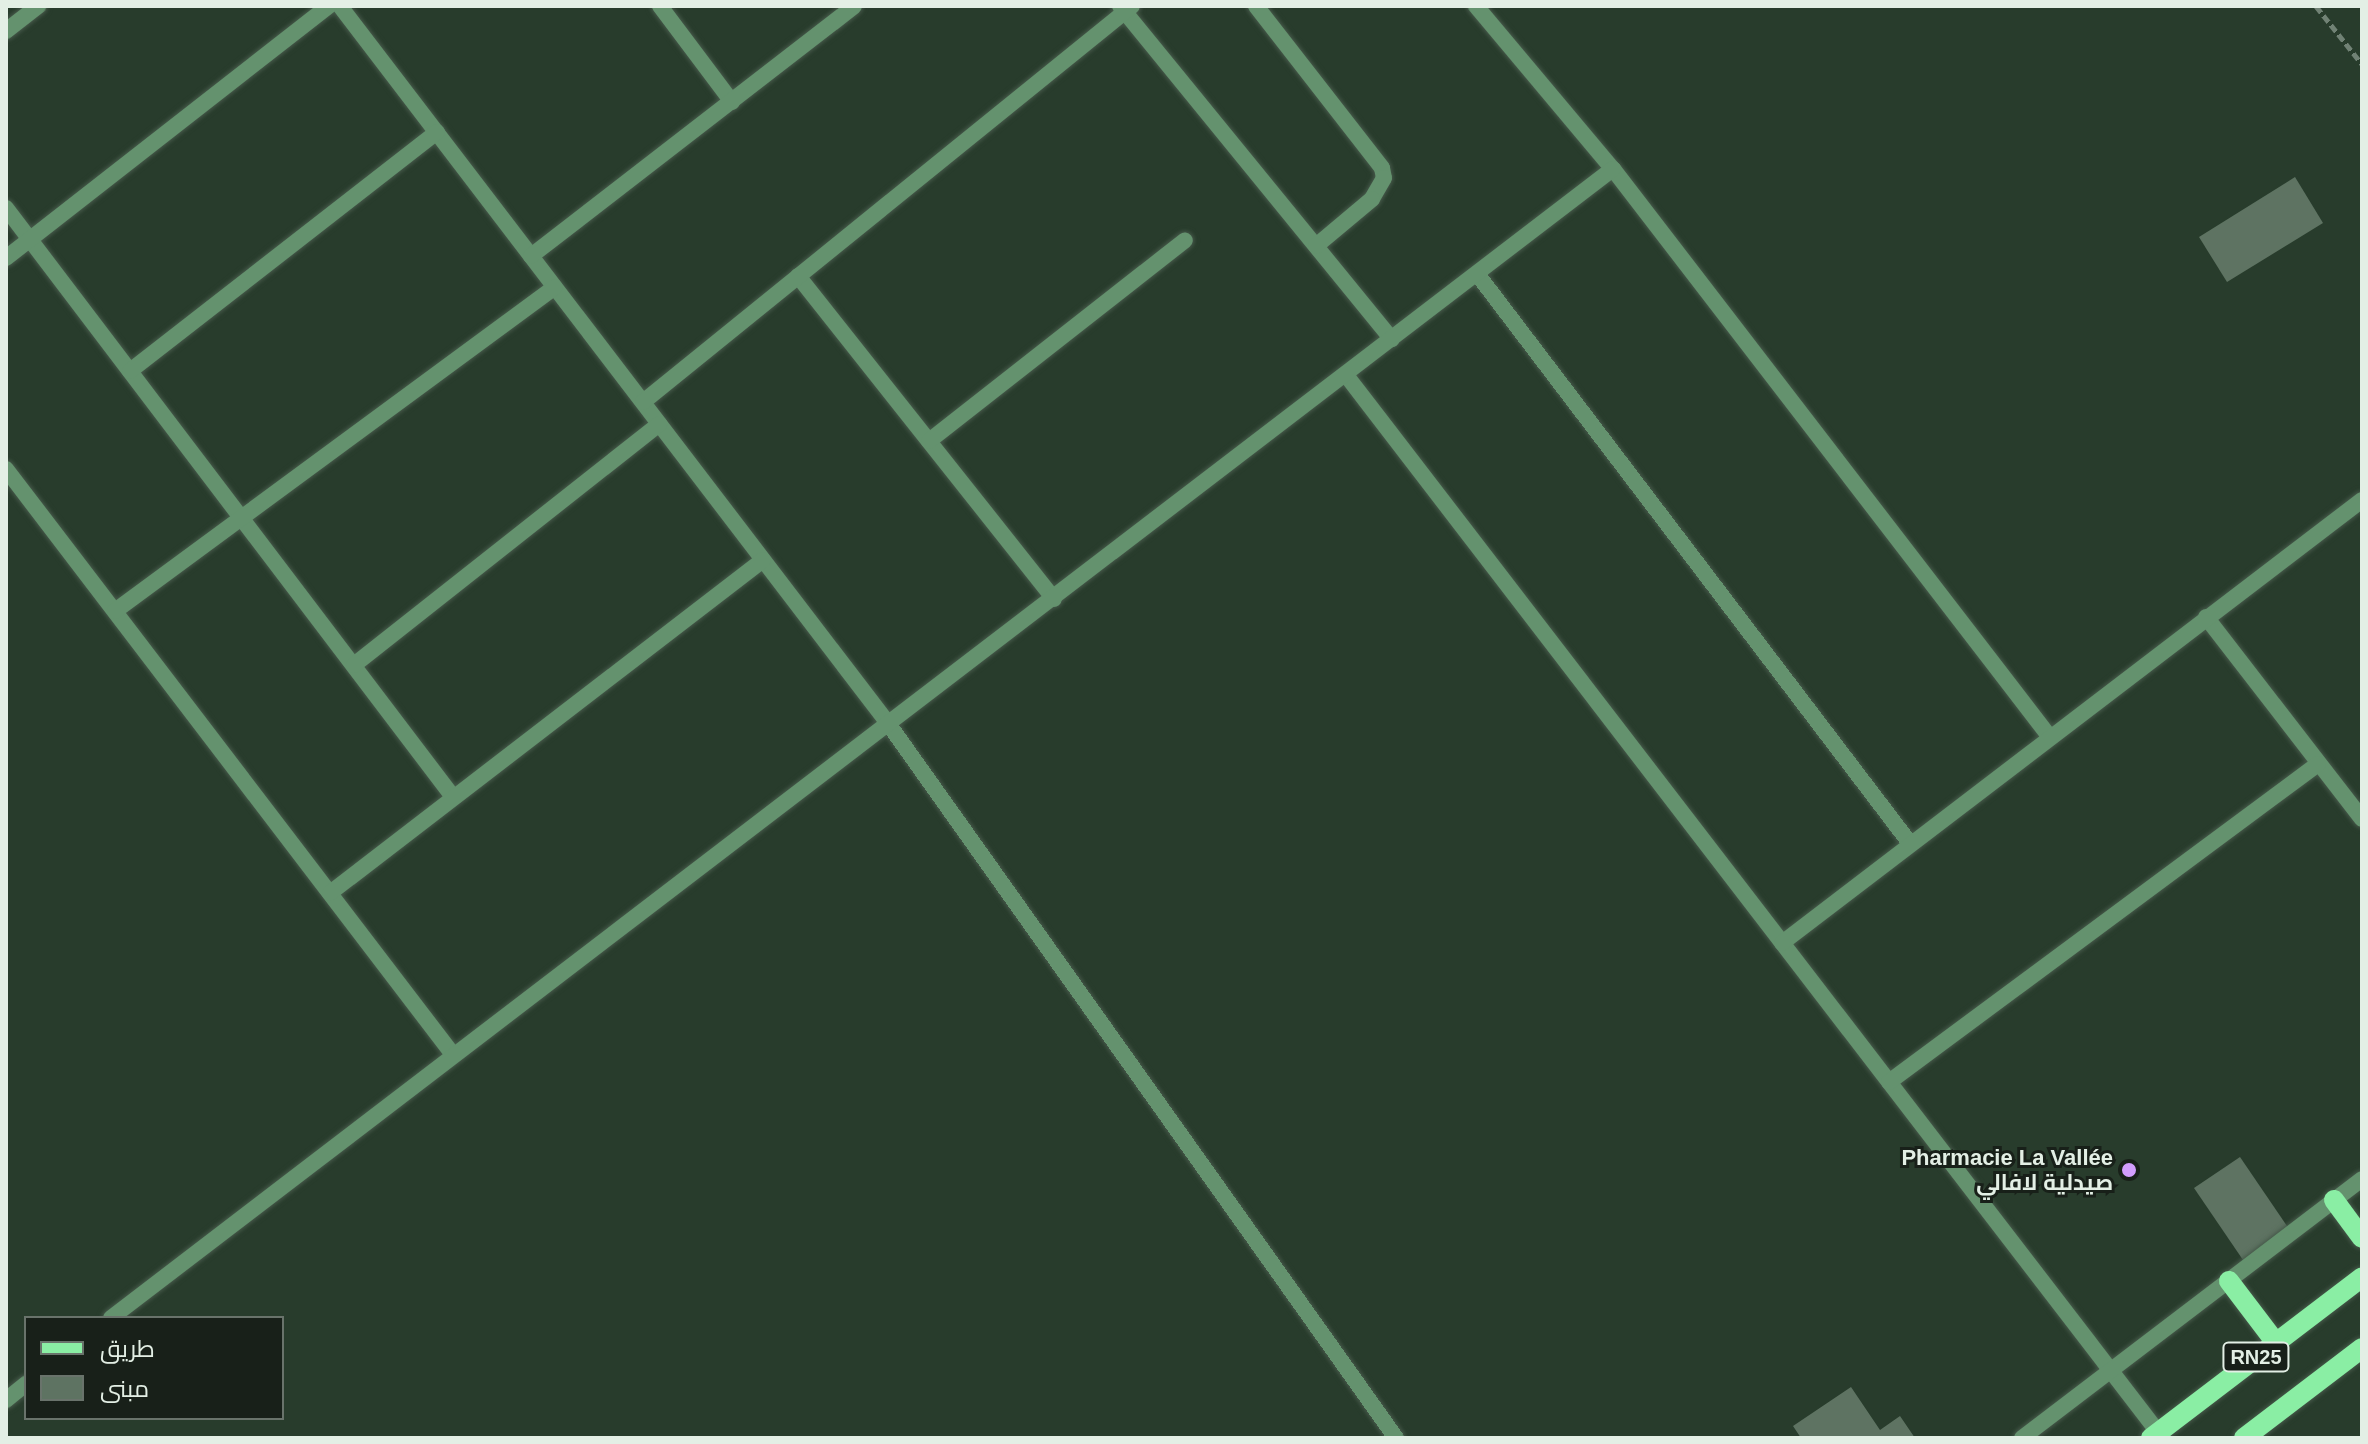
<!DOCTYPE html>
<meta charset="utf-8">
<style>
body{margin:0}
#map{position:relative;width:2368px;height:1444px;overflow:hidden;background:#283c2c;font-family:Helvetica,Cairo,sans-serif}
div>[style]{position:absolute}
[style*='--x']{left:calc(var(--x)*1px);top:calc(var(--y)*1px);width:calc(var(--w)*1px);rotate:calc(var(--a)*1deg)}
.building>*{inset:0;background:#5e7362}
.path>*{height:5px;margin-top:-2.5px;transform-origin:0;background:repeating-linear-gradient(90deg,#718275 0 8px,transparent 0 12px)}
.roads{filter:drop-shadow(0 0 2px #46594a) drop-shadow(0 0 2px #46594a)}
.lane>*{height:16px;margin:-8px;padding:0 8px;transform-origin:8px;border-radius:8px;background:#64926e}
.street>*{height:16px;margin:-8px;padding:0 8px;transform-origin:8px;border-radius:8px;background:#64926e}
.primary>*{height:20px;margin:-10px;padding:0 10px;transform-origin:10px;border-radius:10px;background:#8aeea4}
.dots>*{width:22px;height:22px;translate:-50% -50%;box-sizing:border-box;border:4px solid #182019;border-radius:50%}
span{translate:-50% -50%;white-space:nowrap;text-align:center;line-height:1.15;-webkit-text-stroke:6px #182019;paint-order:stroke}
.shield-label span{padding:2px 6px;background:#182019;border:2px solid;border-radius:6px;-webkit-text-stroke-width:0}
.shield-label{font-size:20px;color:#e3efe5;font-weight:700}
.poi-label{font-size:22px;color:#e3efe5;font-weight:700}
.right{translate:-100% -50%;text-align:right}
.frame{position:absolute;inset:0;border:8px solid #e3efe5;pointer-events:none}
.legend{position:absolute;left:24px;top:1316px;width:260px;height:104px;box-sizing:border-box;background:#182019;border:2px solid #69736b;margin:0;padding:10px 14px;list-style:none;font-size:24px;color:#e3efe5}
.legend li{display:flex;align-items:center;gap:16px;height:40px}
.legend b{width:40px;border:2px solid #69736b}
</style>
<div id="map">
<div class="building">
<i style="clip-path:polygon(2295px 177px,2323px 223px,2227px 282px,2199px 237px)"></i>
<i style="clip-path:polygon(2240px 1157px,2289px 1229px,2243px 1260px,2194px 1188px)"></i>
<i style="clip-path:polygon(1851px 1387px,1880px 1430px,1900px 1416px,1915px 1438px,1801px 1438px,1793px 1426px)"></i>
</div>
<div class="path">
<i style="--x:2316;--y:6;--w:74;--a:51.6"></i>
</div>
<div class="roads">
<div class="lane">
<i style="--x:1478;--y:275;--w:712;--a:52.76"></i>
</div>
<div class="street">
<i style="--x:340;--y:6;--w:906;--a:52.62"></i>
<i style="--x:890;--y:726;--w:873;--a:54.6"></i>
<i style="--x:660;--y:6;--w:120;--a:53.1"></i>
<i style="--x:1120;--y:6;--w:430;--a:50.8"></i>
<i style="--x:1256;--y:6;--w:205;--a:52.1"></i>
<i style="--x:1382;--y:168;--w:10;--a:79"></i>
<i style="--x:1384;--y:178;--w:24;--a:120"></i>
<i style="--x:1372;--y:199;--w:73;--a:140"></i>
<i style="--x:1476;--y:6;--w:213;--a:50"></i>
<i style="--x:1613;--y:169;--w:715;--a:52.44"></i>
<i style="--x:6;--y:31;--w:41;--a:-38"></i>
<i style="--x:6;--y:208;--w:739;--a:52.8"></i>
<i style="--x:531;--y:256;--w:408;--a:-37.7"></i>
<i style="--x:6;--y:258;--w:410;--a:-38"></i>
<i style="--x:798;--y:276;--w:412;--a:51.6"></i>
<i style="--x:130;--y:371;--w:389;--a:-37.9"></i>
<i style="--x:1346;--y:375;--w:1333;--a:52.47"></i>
<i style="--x:643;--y:402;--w:629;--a:-39"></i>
<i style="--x:929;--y:441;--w:325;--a:-38.1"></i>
<i style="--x:6;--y:469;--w:733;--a:52.65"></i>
<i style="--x:115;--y:611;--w:546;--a:-36.37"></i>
<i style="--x:2206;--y:617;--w:255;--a:52.3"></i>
<i style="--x:354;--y:665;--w:389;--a:-38.3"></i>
<i style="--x:330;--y:893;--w:546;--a:-37.56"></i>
<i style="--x:1782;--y:943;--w:730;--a:-37.37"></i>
<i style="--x:1889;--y:1082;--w:534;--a:-36.55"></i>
<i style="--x:111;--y:1318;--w:1891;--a:-37.42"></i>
<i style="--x:6;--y:1400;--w:26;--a:-39"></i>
<i style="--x:2022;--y:1438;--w:427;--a:-37.3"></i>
</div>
<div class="primary">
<i style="--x:2334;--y:1200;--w:47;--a:53.6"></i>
<i style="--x:2229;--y:1281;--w:78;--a:52.8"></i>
<i style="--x:2151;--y:1438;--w:265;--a:-37.3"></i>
<i style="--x:2244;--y:1438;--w:148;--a:-37.3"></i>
</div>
</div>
<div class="dots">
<i style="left:2129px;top:1170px;background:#d29dfd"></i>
</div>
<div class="shield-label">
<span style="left:2256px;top:1357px">RN25</span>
</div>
<div class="poi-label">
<span class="right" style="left:2113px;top:1170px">Pharmacie La Vallée<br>صيدلية لافالي</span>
</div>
<div class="frame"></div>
<ul class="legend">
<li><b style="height:10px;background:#8aeea4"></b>طريق</li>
<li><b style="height:22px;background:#5e7362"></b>مبنى</li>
</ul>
</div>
